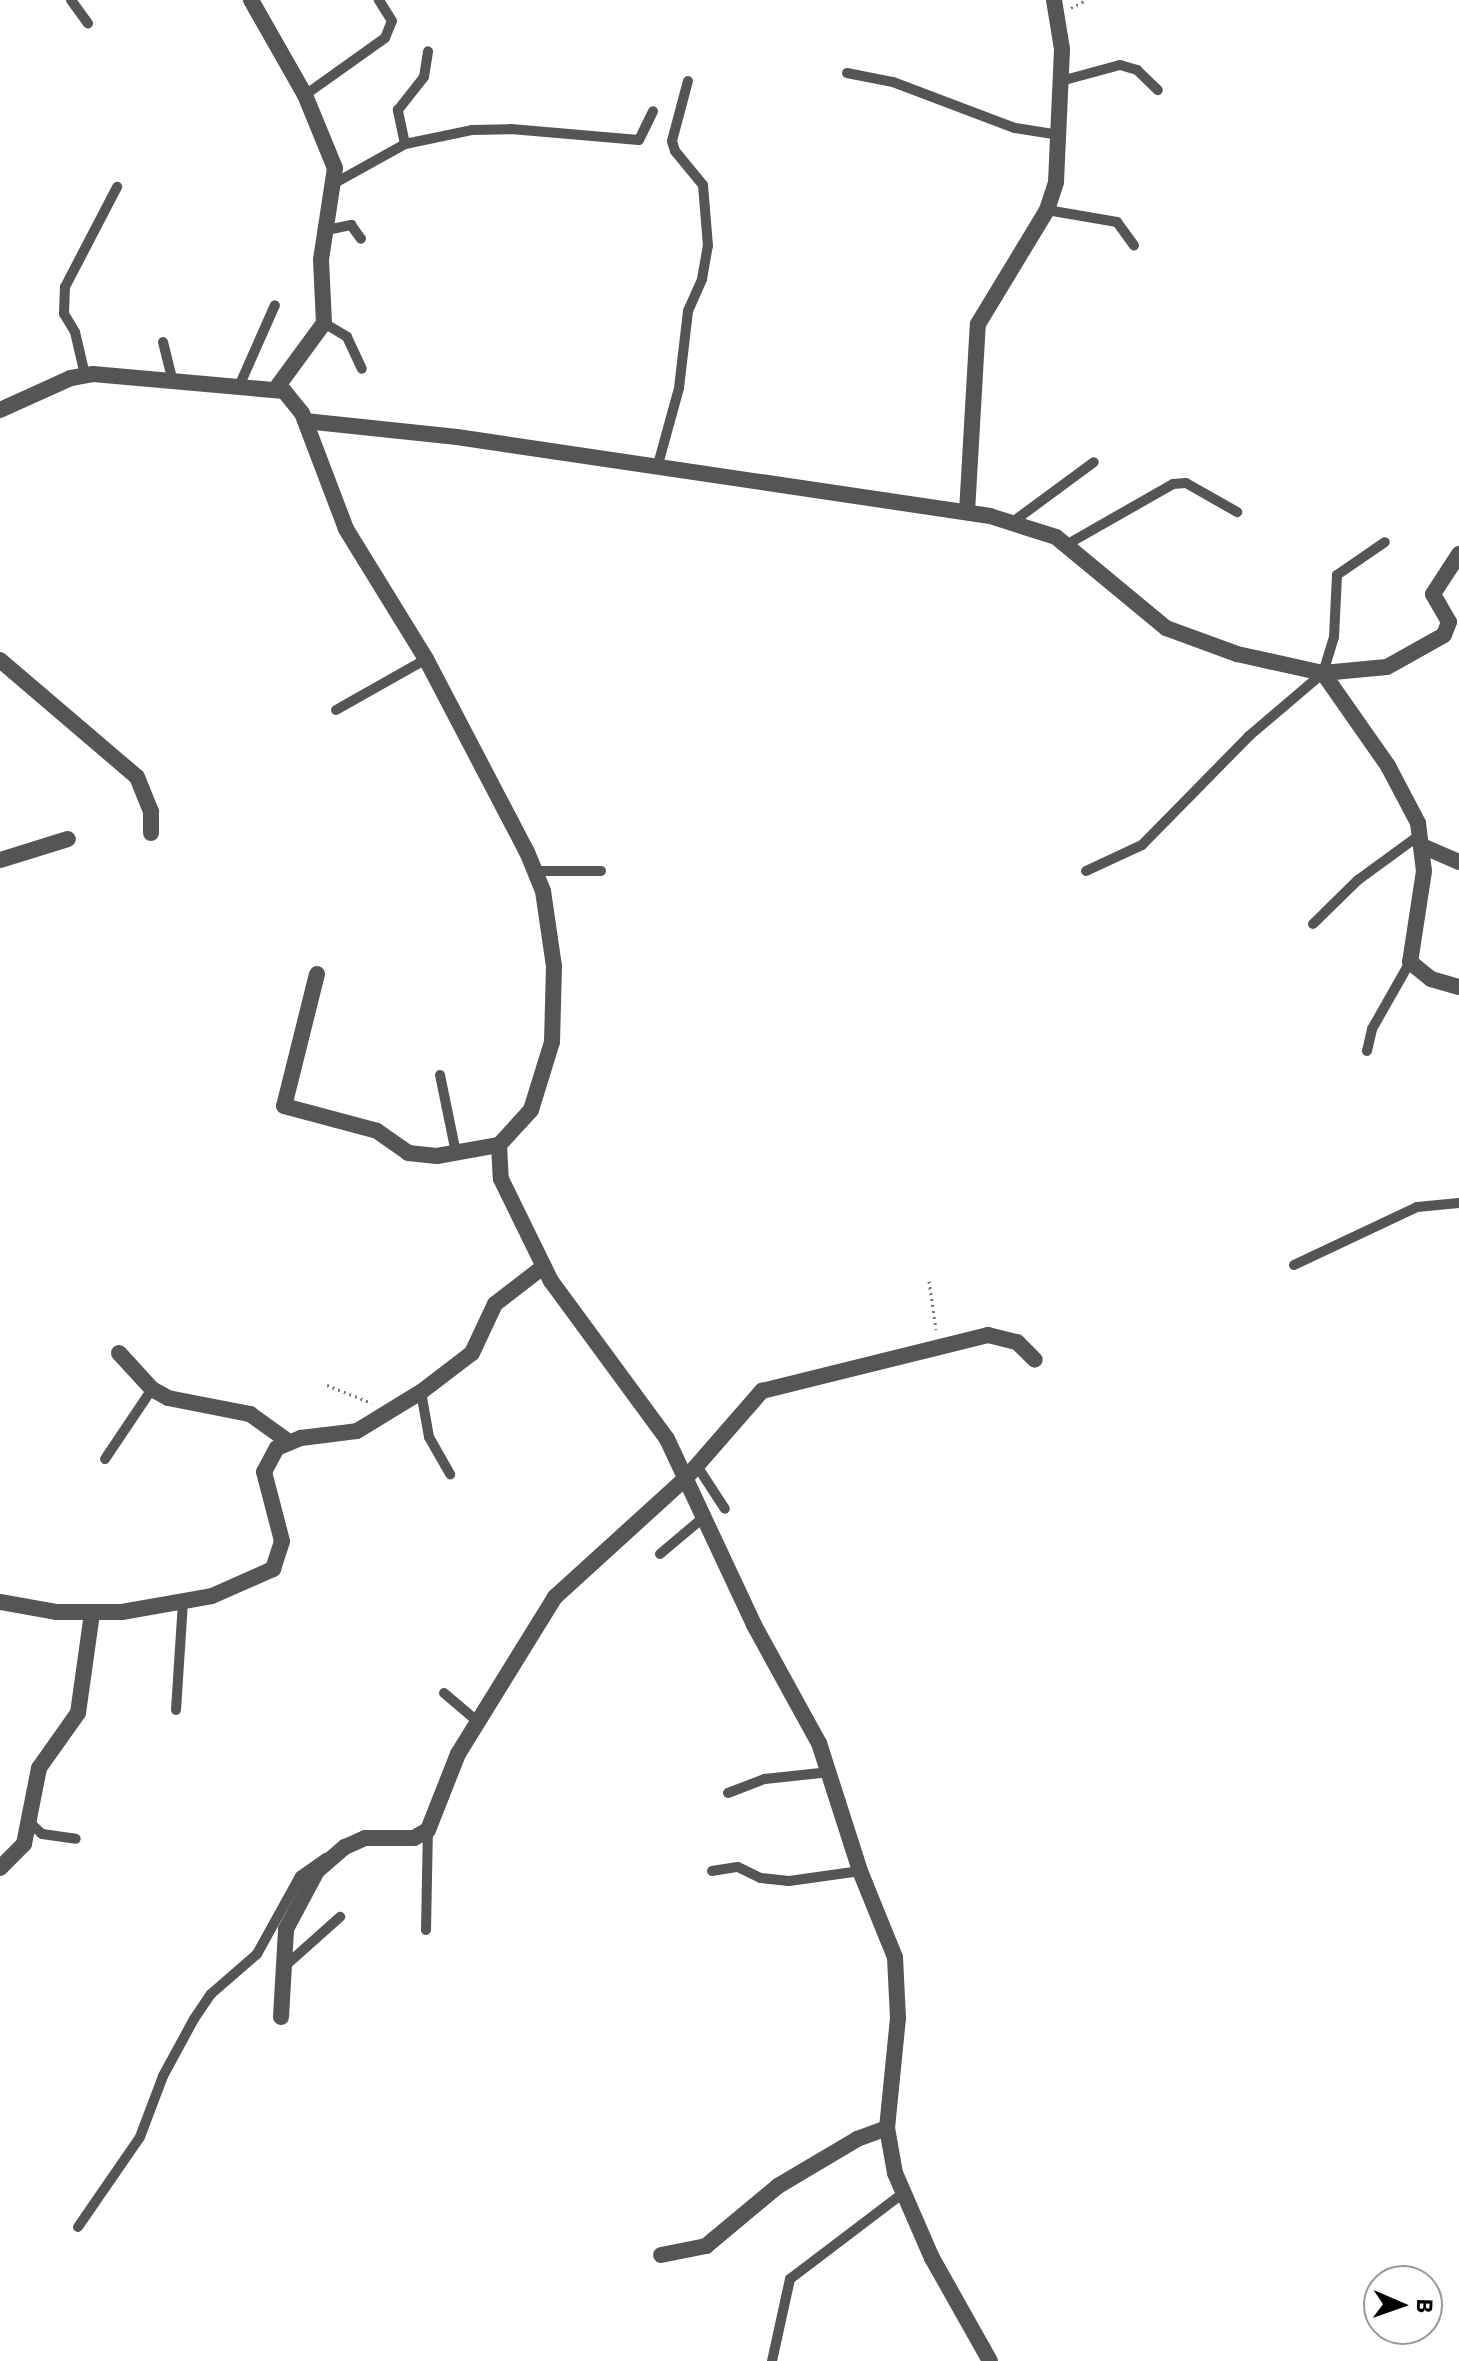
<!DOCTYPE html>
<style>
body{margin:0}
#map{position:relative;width:1459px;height:2361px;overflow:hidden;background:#fff;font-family:"IBM Plex Sans",sans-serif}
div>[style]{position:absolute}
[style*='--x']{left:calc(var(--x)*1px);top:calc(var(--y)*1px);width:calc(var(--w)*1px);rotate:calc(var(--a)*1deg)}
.path>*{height:3px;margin-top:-1.5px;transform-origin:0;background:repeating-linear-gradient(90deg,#777 0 2px,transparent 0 6px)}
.service>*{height:10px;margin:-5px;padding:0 5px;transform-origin:5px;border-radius:5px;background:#555}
.minor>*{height:16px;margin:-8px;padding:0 8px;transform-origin:8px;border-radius:8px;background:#555}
span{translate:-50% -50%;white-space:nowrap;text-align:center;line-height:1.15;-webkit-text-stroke:7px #fff;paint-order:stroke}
.north{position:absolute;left:1363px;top:2265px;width:80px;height:80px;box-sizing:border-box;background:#fff;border:2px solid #999;border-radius:50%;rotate:92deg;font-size:22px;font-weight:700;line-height:32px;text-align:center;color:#000}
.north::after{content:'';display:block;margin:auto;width:28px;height:36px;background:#000;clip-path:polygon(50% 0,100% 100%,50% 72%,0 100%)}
</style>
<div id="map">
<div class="path">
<i style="--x:1071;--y:8;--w:17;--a:-28"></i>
<i style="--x:929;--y:1281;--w:49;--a:81.7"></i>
<i style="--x:327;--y:1385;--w:48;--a:21.8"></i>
</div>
<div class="service">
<i style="--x:71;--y:0;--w:29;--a:54"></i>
<i style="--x:847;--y:73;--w:47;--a:11.1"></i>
<i style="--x:893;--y:82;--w:130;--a:20.7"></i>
<i style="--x:1015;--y:128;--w:45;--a:9"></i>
<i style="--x:1061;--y:81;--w:61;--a:-15.2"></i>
<i style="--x:1120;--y:65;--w:18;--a:16"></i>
<i style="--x:1137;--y:70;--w:29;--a:44"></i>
<i style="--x:305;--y:95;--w:98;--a:-35.5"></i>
<i style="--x:385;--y:38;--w:18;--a:-68"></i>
<i style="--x:392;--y:21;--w:25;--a:-122"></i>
<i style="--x:405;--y:144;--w:68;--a:-11.8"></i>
<i style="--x:472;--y:130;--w:39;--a:-1"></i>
<i style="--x:511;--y:129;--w:128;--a:4.9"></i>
<i style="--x:639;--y:140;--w:32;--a:-64"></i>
<i style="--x:335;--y:183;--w:80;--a:-29.1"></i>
<i style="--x:405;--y:144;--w:35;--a:-102"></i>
<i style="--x:398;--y:110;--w:42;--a:-51.8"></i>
<i style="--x:424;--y:77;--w:26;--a:-81"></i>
<i style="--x:1047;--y:210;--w:71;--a:9.7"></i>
<i style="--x:1117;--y:222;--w:29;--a:54"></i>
<i style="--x:327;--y:230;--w:25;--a:-12"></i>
<i style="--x:351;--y:225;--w:17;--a:54"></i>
<i style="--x:324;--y:323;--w:27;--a:31"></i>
<i style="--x:347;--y:337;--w:35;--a:65"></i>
<i style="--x:163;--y:342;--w:38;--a:76"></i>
<i style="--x:85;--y:375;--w:44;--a:-103.1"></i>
<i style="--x:75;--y:332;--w:21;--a:-121"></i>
<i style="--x:64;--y:314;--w:27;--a:-88"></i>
<i style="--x:65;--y:287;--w:113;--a:-62.5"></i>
<i style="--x:240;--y:384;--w:86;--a:-66.1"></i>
<i style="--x:657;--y:468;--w:83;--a:-74.6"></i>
<i style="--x:679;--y:388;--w:78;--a:-83.3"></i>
<i style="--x:688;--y:311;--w:35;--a:-66"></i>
<i style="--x:702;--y:279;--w:34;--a:-80"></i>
<i style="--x:708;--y:246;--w:61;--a:-94.7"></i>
<i style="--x:703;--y:185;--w:44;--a:-129.5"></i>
<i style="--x:675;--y:151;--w:10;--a:-107"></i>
<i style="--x:672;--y:141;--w:62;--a:-75.1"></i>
<i style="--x:1014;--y:521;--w:99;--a:-36.4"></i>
<i style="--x:1066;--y:545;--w:123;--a:-29.7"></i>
<i style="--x:1173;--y:484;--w:13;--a:-4"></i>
<i style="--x:1186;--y:483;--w:59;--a:29.6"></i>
<i style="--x:336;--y:710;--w:103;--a:-29.5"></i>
<i style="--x:535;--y:871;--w:66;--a:0"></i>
<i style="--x:1086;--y:871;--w:62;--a:-24.9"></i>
<i style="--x:1142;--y:845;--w:153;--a:-45.5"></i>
<i style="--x:1249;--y:736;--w:97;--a:-40.4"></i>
<i style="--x:1323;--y:673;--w:38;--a:-73"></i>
<i style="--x:1334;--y:637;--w:62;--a:-87.2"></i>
<i style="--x:1337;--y:575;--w:58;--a:-34.5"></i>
<i style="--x:1313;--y:924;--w:63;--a:-44.4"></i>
<i style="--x:1358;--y:880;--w:78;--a:-36.1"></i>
<i style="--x:1367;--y:1051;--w:23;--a:-77"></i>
<i style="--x:1372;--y:1029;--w:77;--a:-60.4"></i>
<i style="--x:440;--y:1075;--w:80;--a:78.4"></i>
<i style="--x:1294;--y:1265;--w:136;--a:-25.2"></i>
<i style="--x:1417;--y:1207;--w:42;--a:-5.4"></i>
<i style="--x:421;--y:1392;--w:46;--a:79.9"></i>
<i style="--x:429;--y:1437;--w:43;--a:60.4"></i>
<i style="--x:105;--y:1459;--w:84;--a:-56.1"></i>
<i style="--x:697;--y:1466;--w:51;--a:56.9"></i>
<i style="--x:660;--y:1554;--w:57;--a:-40.1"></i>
<i style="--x:444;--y:1693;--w:43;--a:40.3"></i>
<i style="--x:176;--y:1710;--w:108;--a:-86.3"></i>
<i style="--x:728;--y:1793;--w:40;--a:-21"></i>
<i style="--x:765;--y:1779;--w:65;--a:-6.1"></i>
<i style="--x:28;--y:1821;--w:19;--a:43"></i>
<i style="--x:42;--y:1834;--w:34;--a:8"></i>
<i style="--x:712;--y:1871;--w:26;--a:-9"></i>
<i style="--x:738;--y:1867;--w:25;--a:26"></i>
<i style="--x:761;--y:1878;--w:28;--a:6"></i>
<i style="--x:789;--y:1881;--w:72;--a:-8"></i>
<i style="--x:426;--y:1930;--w:100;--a:-88.9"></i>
<i style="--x:285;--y:1966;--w:74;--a:-41.7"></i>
<i style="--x:78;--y:2227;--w:109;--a:-55.4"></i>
<i style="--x:140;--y:2137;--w:65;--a:-69.3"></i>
<i style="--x:163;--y:2076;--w:65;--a:-61.5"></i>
<i style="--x:194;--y:2019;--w:30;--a:-56"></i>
<i style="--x:211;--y:1994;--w:61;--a:-41"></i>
<i style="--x:257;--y:1954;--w:89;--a:-61.1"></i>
<i style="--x:300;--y:1876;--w:32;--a:-35"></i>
<i style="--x:772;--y:2361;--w:84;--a:-77.6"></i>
<i style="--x:790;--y:2279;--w:141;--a:-37.2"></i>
</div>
<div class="minor">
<i style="--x:251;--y:0;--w:109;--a:60.4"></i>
<i style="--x:305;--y:95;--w:79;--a:67.7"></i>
<i style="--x:335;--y:168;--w:93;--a:98.7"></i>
<i style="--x:321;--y:260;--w:63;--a:87.3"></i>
<i style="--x:324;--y:323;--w:79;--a:126.3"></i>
<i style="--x:0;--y:410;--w:78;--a:-24.3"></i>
<i style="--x:71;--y:378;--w:22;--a:-10"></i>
<i style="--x:93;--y:374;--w:192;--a:5.1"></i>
<i style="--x:284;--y:391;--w:28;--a:51"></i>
<i style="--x:302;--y:413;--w:124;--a:69.2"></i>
<i style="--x:346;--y:529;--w:153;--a:58.4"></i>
<i style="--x:426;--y:659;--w:218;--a:62.4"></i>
<i style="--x:527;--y:852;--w:42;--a:67.7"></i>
<i style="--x:543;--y:891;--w:76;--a:81.7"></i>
<i style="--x:554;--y:966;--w:76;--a:91.5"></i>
<i style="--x:552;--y:1042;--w:71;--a:107.2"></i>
<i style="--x:531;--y:1110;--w:47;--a:132.4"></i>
<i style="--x:499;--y:1145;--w:34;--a:87"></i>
<i style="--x:501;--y:1179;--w:114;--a:63.9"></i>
<i style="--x:551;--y:1281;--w:196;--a:53.7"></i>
<i style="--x:667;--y:1439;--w:205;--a:64.9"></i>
<i style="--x:754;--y:1625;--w:135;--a:61.2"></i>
<i style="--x:819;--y:1743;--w:134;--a:72.2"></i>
<i style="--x:860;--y:1871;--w:93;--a:67.9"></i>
<i style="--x:895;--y:1957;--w:61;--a:87.2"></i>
<i style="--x:898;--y:2018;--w:111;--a:95.7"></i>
<i style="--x:887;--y:2128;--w:46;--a:79.9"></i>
<i style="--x:895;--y:2173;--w:93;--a:66.5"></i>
<i style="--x:932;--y:2258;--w:118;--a:60.6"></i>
<i style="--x:305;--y:421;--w:153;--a:6"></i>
<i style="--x:457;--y:437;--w:539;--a:8.43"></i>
<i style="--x:990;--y:516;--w:69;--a:17.7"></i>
<i style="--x:1056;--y:537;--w:143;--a:39.6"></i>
<i style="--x:1166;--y:628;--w:76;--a:20.1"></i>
<i style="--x:1237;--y:654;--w:88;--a:12.5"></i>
<i style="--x:1323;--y:673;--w:113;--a:55"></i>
<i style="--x:1388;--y:766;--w:64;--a:62.2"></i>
<i style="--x:1418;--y:823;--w:48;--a:82.9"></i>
<i style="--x:1424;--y:871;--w:92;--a:98.7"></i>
<i style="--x:1410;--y:962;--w:27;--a:39"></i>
<i style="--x:1431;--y:979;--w:29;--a:16"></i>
<i style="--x:967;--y:512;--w:188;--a:-86.7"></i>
<i style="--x:978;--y:324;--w:133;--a:-58.8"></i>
<i style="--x:1047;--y:210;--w:29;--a:-72"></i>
<i style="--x:1056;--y:182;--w:133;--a:-87.4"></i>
<i style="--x:1062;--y:49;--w:50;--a:-99.3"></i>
<i style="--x:0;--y:660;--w:180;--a:40.5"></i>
<i style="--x:137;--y:777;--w:38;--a:68"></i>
<i style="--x:151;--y:812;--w:21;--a:90"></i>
<i style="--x:1323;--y:673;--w:64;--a:-5.4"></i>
<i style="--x:1387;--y:667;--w:65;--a:-29.3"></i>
<i style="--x:1444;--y:635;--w:14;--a:-69"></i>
<i style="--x:1449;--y:622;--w:32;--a:-120"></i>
<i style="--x:1433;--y:594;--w:48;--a:-57"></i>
<i style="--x:1422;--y:846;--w:40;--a:23.4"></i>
<i style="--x:0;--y:860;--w:71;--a:-17.2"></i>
<i style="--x:317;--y:974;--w:136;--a:104"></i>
<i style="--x:284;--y:1106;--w:96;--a:15"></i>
<i style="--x:377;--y:1131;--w:38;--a:35"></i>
<i style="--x:408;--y:1153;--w:29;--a:6"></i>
<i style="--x:437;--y:1156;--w:63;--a:-10.1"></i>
<i style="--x:119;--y:1353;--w:49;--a:47.5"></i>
<i style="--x:152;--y:1389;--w:18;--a:29"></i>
<i style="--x:168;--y:1398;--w:84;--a:11"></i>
<i style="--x:250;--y:1414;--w:48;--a:35.7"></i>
<i style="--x:0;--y:1602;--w:58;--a:10"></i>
<i style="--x:57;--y:1612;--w:65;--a:0"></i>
<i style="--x:122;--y:1612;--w:91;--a:-10.1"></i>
<i style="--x:212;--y:1596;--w:67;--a:-23.9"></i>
<i style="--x:273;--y:1569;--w:29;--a:-72"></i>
<i style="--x:282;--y:1541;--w:71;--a:-104.6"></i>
<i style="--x:264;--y:1472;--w:27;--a:-62"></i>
<i style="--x:277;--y:1448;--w:26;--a:-23"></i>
<i style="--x:301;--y:1438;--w:56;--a:-7.1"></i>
<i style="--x:357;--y:1431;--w:75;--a:-31.4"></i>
<i style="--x:421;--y:1392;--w:64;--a:-37.4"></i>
<i style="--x:472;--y:1353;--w:54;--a:-64.9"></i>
<i style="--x:495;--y:1304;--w:61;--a:-37.6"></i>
<i style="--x:0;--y:1868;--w:34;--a:-45"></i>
<i style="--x:24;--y:1844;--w:77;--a:-78.8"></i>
<i style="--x:39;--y:1768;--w:67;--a:-54.7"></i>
<i style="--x:78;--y:1713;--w:101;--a:-82"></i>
<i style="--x:281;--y:2017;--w:88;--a:-86.7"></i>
<i style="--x:286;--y:1929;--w:66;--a:-61.9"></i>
<i style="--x:317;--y:1871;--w:37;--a:-41"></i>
<i style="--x:345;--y:1847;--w:22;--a:-24"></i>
<i style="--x:365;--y:1838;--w:49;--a:0"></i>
<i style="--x:414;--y:1838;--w:16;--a:-30"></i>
<i style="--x:428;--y:1830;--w:82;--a:-68.5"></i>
<i style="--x:458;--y:1754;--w:185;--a:-58.3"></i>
<i style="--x:555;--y:1597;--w:177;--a:-42.3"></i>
<i style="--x:686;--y:1478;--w:116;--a:-48.9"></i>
<i style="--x:762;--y:1391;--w:233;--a:-13.9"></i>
<i style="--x:988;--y:1335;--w:30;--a:14"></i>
<i style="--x:1017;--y:1342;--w:25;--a:45"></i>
<i style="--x:661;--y:2255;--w:46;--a:-11.3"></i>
<i style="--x:706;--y:2246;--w:94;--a:-39.8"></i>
<i style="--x:778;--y:2186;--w:92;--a:-30.7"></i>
<i style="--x:857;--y:2139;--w:32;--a:-20"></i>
</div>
<div class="north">B</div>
</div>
